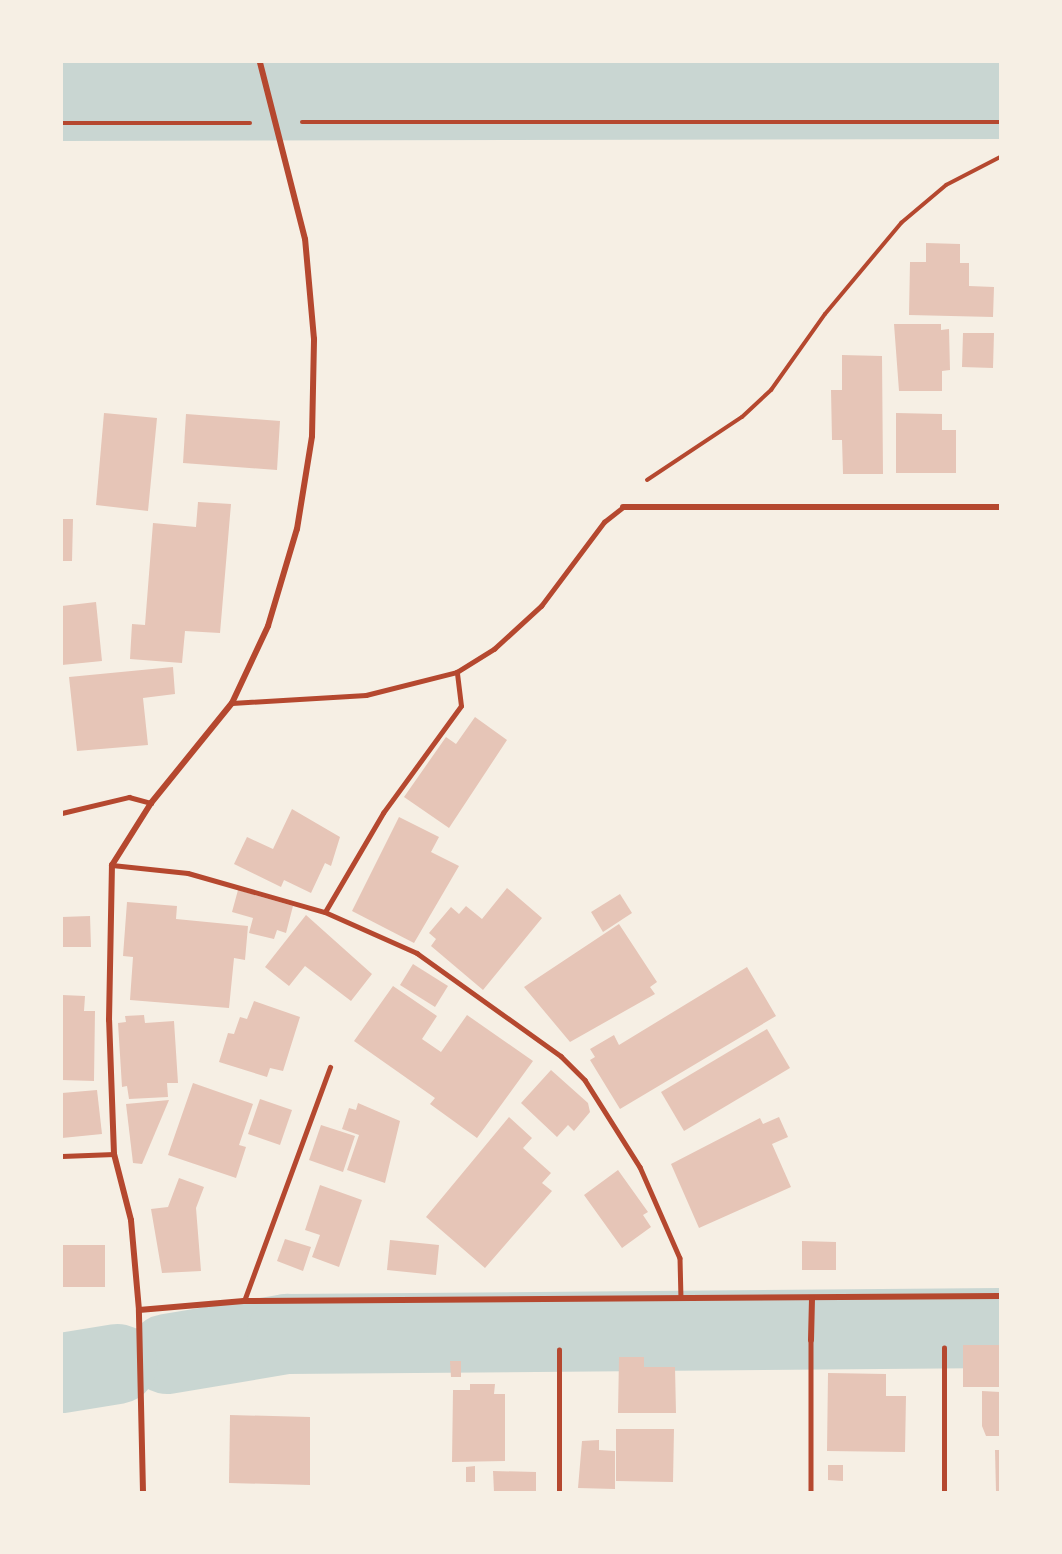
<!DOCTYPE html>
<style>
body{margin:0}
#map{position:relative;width:1062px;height:1554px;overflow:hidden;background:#f6efe4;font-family:Ubuntu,sans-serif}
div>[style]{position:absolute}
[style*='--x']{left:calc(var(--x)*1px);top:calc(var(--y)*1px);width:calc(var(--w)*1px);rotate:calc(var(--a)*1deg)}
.river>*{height:80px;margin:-40px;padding:0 40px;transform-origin:40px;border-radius:40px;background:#c9d6d2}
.building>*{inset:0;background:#e6c5b7}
.path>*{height:4px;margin:-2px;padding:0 2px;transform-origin:2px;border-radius:2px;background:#b5482f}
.service>*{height:4.5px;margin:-2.25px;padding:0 2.25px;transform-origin:2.25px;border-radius:2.25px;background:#b5482f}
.minor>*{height:6px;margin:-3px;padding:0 3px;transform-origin:3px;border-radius:3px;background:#b5482f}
span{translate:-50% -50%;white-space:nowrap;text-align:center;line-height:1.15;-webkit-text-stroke:5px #f6efe4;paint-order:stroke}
.frame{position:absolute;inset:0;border:63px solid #f6efe4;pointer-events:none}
</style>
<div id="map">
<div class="river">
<i style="--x:62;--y:101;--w:938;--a:-0.12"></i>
<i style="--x:167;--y:1354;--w:122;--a:-9.5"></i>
<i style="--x:287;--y:1334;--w:713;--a:-0.48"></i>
<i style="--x:62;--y:1373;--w:56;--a:-9.3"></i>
</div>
<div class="building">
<i style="clip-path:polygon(926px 243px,960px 244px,960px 263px,969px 263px,969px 286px,994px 287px,993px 317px,909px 315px,910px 262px,926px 262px)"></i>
<i style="clip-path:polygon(894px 324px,941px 324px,941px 330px,949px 329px,950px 370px,942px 371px,942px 391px,899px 391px)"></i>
<i style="clip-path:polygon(963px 333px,994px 333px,993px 368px,962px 367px)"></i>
<i style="clip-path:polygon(842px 355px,882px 356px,883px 474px,843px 474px,842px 440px,832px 440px,831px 390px,842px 390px)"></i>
<i style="clip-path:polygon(104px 413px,157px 418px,148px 511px,96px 505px)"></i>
<i style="clip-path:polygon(896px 413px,942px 414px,942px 430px,956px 430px,956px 473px,896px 473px)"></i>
<i style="clip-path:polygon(186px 414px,280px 421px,277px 470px,183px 463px)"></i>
<i style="clip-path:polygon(198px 502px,231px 504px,220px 633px,185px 631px,182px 663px,130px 659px,132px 624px,145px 625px,153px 523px,196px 527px)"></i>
<i style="clip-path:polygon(62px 519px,73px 519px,72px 561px,62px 561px)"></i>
<i style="clip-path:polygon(96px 602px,102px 661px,62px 665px,62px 606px)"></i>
<i style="clip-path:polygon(173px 667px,175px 694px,143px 698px,148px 745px,77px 751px,69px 677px)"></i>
<i style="clip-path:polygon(475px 717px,507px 740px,449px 828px,404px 797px,446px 737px,456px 744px)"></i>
<i style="clip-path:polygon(292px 809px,340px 837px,331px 866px,325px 863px,311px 893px,284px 880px,281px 887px,234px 864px,247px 837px,273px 849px)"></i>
<i style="clip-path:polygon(399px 817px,439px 837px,431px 852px,459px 866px,414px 943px,352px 911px)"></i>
<i style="clip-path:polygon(507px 888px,542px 918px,483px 990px,431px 946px,436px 939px,429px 933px,451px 907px,459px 914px,466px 906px,482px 919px)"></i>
<i style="clip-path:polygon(238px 890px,293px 906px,286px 933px,277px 930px,274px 939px,249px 933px,253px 918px,232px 912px)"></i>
<i style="clip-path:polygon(620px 894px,632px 913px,603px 932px,591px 912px)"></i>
<i style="clip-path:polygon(127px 902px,177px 906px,176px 919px,248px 926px,245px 960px,234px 958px,229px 1008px,130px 1000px,133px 957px,123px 956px)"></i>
<i style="clip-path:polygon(306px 915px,372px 974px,351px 1001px,305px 966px,289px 986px,265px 967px)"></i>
<i style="clip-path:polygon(90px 916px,91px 947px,62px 947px,62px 917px)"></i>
<i style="clip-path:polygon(619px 924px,657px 982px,650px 987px,655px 994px,570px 1042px,524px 987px)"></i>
<i style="clip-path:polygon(413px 964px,448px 986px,435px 1007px,400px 985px)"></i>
<i style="clip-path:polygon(747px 967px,776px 1016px,620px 1109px,590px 1060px,595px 1057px,590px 1049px,614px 1035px,619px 1045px)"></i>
<i style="clip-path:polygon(393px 986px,437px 1016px,422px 1039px,441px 1052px,467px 1015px,533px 1061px,477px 1138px,430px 1104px,435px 1098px,354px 1041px)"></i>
<i style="clip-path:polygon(62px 995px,85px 996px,84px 1011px,95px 1011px,94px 1081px,62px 1080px)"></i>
<i style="clip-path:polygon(254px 1001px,300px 1017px,283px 1071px,270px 1068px,267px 1077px,219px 1062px,228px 1033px,234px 1034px,240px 1017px,247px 1019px)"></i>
<i style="clip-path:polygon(144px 1015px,145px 1023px,174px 1021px,178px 1083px,167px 1083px,168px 1097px,129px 1099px,127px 1086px,122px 1087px,118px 1023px,126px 1022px,125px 1016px)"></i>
<i style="clip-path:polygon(767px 1029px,790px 1068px,684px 1131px,661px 1092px)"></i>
<i style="clip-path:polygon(551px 1070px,588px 1103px,590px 1112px,574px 1131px,568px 1125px,557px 1137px,521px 1103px)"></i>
<i style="clip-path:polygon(193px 1083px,253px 1104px,239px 1145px,246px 1147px,236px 1178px,168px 1155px)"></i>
<i style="clip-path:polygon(97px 1090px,102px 1134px,62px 1138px,62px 1093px)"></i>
<i style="clip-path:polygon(260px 1099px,292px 1110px,280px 1145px,248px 1134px)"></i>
<i style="clip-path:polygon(169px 1100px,142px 1164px,133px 1163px,126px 1104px)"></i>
<i style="clip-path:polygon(358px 1103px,400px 1121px,385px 1183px,347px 1170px,359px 1135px,342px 1129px,349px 1108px,356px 1110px)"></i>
<i style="clip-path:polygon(509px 1117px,532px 1138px,523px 1148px,551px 1173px,542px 1183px,552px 1191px,485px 1268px,426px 1217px)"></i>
<i style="clip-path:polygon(779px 1117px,788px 1137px,772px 1144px,791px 1187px,699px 1228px,671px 1164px,760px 1118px,763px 1124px)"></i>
<i style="clip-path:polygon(321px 1125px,355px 1136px,343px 1172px,309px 1160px)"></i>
<i style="clip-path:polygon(618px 1170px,648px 1212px,643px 1215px,651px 1227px,622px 1248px,584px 1195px)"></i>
<i style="clip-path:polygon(179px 1178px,204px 1187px,196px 1208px,201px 1271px,162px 1273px,151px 1209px,168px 1207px)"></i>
<i style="clip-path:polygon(320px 1185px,362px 1200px,339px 1267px,312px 1257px,320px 1235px,305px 1230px)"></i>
<i style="clip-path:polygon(285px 1239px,311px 1247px,303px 1271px,277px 1261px)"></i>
<i style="clip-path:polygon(390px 1240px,439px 1245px,436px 1275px,387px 1270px)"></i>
<i style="clip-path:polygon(802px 1241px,836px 1242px,836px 1270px,802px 1270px)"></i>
<i style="clip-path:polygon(62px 1245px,105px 1245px,105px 1287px,62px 1287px)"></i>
<i style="clip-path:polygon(963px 1345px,1000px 1345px,1000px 1387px,963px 1387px)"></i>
<i style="clip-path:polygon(619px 1357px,644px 1357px,644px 1367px,675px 1367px,676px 1413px,618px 1413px)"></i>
<i style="clip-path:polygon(450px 1361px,461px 1361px,461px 1377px,451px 1377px)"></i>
<i style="clip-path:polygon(828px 1373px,886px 1374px,886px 1396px,906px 1396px,905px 1452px,827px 1451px)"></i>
<i style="clip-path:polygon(470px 1384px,495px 1384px,494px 1394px,505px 1394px,505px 1461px,452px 1462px,453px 1390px,470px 1390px)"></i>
<i style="clip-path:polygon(982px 1391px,1000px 1392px,1000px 1436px,986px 1436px,982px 1426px)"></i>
<i style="clip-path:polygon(230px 1415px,310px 1417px,310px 1485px,229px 1483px)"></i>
<i style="clip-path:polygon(616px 1429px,674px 1429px,673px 1482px,616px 1481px)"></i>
<i style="clip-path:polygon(599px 1440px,599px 1450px,615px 1451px,615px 1489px,578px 1488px,582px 1441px)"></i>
<i style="clip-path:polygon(995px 1450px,1000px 1450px,1000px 1492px,996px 1492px)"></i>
<i style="clip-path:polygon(828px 1465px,843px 1465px,843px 1481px,828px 1480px)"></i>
<i style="clip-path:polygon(475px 1466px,475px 1482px,466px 1482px,466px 1467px)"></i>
<i style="clip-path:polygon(493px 1471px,536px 1472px,536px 1492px,494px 1492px)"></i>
</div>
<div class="path">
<i style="--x:302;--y:122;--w:698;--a:0"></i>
<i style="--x:62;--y:123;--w:188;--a:0"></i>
<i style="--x:647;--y:480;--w:114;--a:-33.6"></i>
<i style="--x:742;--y:417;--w:40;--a:-43"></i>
<i style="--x:771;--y:390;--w:93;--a:-54.6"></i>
<i style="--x:825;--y:314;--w:119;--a:-50.1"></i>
<i style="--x:901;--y:223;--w:59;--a:-40.2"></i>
<i style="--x:946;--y:185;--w:61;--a:-27.4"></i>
</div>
<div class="service">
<i style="--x:232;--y:703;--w:134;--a:-3.4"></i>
<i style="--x:366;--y:695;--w:94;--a:-14.2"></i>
<i style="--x:457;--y:672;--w:44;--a:-31.9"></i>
<i style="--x:494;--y:649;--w:64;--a:-42.5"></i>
<i style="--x:541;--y:606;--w:105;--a:-53.1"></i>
<i style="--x:604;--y:522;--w:24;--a:-38"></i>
<i style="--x:62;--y:813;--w:69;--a:-13.4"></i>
<i style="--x:129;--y:797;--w:23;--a:15"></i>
<i style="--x:112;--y:865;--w:76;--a:6"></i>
<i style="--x:188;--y:873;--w:142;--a:15.9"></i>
<i style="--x:325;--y:912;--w:101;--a:24"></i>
<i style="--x:417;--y:953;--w:177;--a:35.6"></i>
<i style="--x:561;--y:1056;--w:34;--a:45"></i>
<i style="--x:585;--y:1080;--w:103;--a:57.7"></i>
<i style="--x:640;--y:1167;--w:99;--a:66.3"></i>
<i style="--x:680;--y:1258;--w:40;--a:88.6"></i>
<i style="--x:325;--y:912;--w:115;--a:-59.6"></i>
<i style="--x:383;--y:813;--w:132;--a:-53.9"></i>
<i style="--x:461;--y:706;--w:34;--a:-97"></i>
<i style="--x:62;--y:1156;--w:52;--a:-2.2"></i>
<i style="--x:244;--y:1301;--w:249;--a:-69.8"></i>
<i style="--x:811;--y:1340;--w:152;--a:90"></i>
<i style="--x:559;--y:1492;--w:142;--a:-90"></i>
<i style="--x:944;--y:1492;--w:144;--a:-90"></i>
</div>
<div class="minor">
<i style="--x:623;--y:507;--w:377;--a:0"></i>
<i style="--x:139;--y:1310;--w:105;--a:-4.9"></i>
<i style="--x:244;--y:1301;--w:756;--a:-0.38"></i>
<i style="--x:811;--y:1340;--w:42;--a:-88.6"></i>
<i style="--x:143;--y:1492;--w:182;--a:-91.3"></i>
<i style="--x:139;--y:1310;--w:90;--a:-95.1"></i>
<i style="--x:131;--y:1220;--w:68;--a:-104.4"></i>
<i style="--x:114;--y:1154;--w:134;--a:-92.1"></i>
<i style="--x:109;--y:1020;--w:155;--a:-88.9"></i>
<i style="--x:112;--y:865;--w:73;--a:-57.8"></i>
<i style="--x:151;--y:803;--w:129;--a:-51"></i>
<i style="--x:232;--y:703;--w:85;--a:-64.9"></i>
<i style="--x:268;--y:626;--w:101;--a:-73.4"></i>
<i style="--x:297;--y:529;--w:94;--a:-80.8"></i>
<i style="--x:312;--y:436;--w:97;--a:-88.8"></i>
<i style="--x:314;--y:339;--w:100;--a:-95.1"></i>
<i style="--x:305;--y:239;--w:183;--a:-104.3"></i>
</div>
<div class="frame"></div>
</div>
